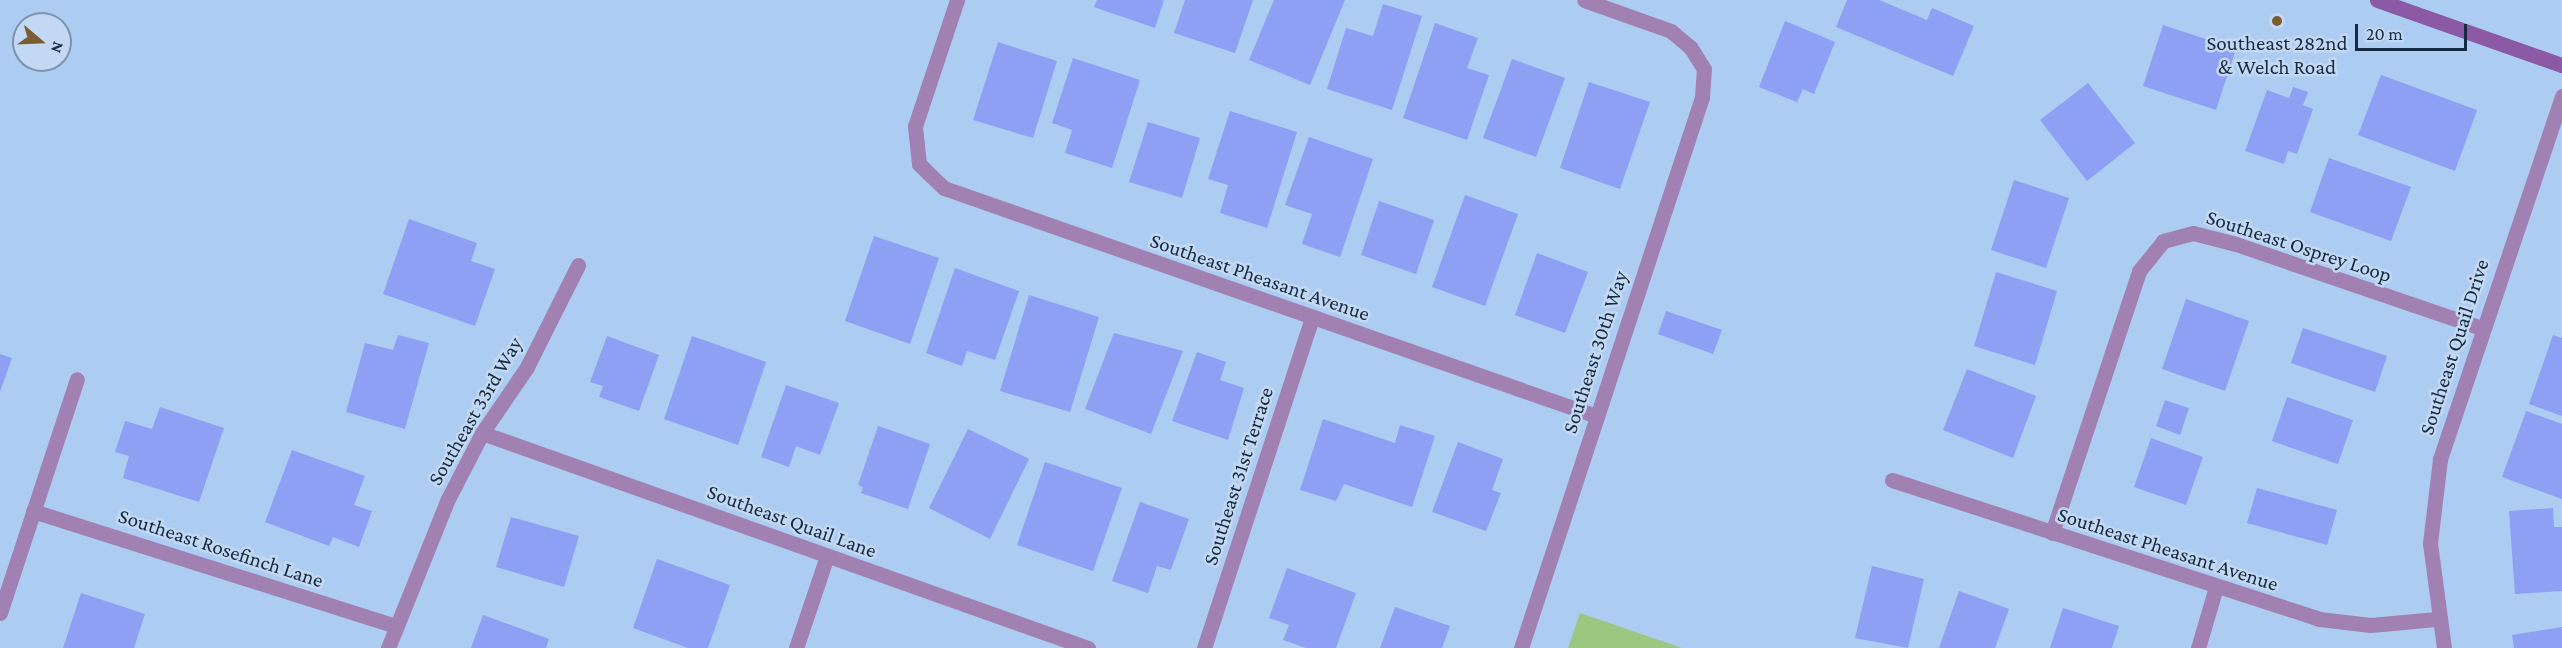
<!DOCTYPE html>
<style>
body{margin:0}
#map{position:relative;width:2562px;height:648px;overflow:hidden;background:#adccf2;font-family:"Crimson Pro",serif}
div>[style]{position:absolute}
[style*='--x']{left:calc(var(--x)*1px);top:calc(var(--y)*1px);width:calc(var(--w)*1px);rotate:calc(var(--a)*1deg)}
.green>*{inset:0;background:#9cc781}
.building>*{inset:0;background:#8ea0f3}
.minor>*{height:15px;margin:-7.5px;padding:0 7.5px;transform-origin:7.5px;border-radius:7.5px;background:#a180b2}
.secondary>*{height:15px;margin:-7.5px;padding:0 7.5px;transform-origin:7.5px;border-radius:7.5px;background:#8c5aa4}
.dots>*{width:16px;height:16px;translate:-50% -50%;box-sizing:border-box;border:3px solid #c3d8f2;border-radius:50%}
span{translate:-50% -50%;white-space:nowrap;text-align:center;line-height:1.15;-webkit-text-stroke:5px #c3d8f2;paint-order:stroke}
.poi-label{font-size:21px;color:#162b43}
.street-label{font-size:21px;color:#162b43}
.north{position:absolute;left:12px;top:12px;width:60px;height:60px;box-sizing:border-box;background:#c3d8f2;border:2px solid #7e93ac;border-radius:50%;rotate:109deg;font-size:16px;font-weight:700;line-height:24px;text-align:center;color:#162b43}
.north::after{content:'';display:block;margin:auto;width:21px;height:27px;background:#7c5d32;clip-path:polygon(50% 0,100% 100%,50% 72%,0 100%)}
.scale{position:absolute;left:2355px;top:24px;width:112px;height:27px;box-sizing:border-box;border:3px solid #162b43;border-top:0;padding-left:8px;font-size:18px;line-height:21px;white-space:nowrap;color:#162b43;-webkit-text-stroke:4px #c3d8f2;paint-order:stroke}
</style>
<div id="map">
<div class="green">
<i style="clip-path:polygon(1580px 613px,1682px 648px,1568px 648px)"></i>
</div>
<div class="building">
<i style="clip-path:polygon(1097px 0,1164px 0,1155px 28px,1094px 7px)"></i>
<i style="clip-path:polygon(1185px 0,1253px 0,1235px 53px,1174px 33px)"></i>
<i style="clip-path:polygon(1274px 0,1345px 0,1310px 85px,1249px 60px)"></i>
<i style="clip-path:polygon(1847px 0,1879px 0,1927px 20px,1932px 8px,1974px 26px,1953px 76px,1836px 27px)"></i>
<i style="clip-path:polygon(1383px 4px,1422px 16px,1392px 110px,1327px 89px,1346px 28px,1373px 36px)"></i>
<i style="clip-path:polygon(1785px 21px,1835px 42px,1814px 94px,1803px 89px,1797px 102px,1759px 87px)"></i>
<i style="clip-path:polygon(1435px 23px,1478px 38px,1467px 68px,1489px 75px,1467px 140px,1403px 118px)"></i>
<i style="clip-path:polygon(2163px 25px,2236px 49px,2216px 110px,2143px 86px)"></i>
<i style="clip-path:polygon(998px 42px,1057px 61px,1033px 138px,973px 120px)"></i>
<i style="clip-path:polygon(1073px 58px,1140px 80px,1112px 168px,1065px 153px,1072px 130px,1052px 123px)"></i>
<i style="clip-path:polygon(1512px 59px,1565px 78px,1536px 157px,1483px 138px)"></i>
<i style="clip-path:polygon(2381px 75px,2477px 110px,2455px 171px,2358px 135px)"></i>
<i style="clip-path:polygon(1589px 82px,1650px 102px,1620px 189px,1560px 168px)"></i>
<i style="clip-path:polygon(2088px 83px,2135px 143px,2087px 181px,2040px 120px)"></i>
<i style="clip-path:polygon(2293px 87px,2308px 92px,2303px 105px,2313px 109px,2297px 154px,2288px 151px,2284px 164px,2245px 151px,2267px 90px,2289px 98px)"></i>
<i style="clip-path:polygon(1230px 111px,1297px 132px,1267px 228px,1220px 213px,1228px 185px,1208px 179px)"></i>
<i style="clip-path:polygon(1148px 122px,1200px 138px,1182px 198px,1129px 182px)"></i>
<i style="clip-path:polygon(1309px 137px,1373px 159px,1340px 257px,1302px 244px,1312px 214px,1285px 205px)"></i>
<i style="clip-path:polygon(2329px 158px,2411px 187px,2391px 241px,2310px 212px)"></i>
<i style="clip-path:polygon(2014px 180px,2069px 198px,2046px 268px,1991px 250px)"></i>
<i style="clip-path:polygon(1465px 195px,1518px 214px,1485px 306px,1432px 287px)"></i>
<i style="clip-path:polygon(1379px 201px,1434px 220px,1416px 274px,1361px 255px)"></i>
<i style="clip-path:polygon(409px 219px,477px 243px,471px 261px,495px 269px,475px 326px,383px 294px)"></i>
<i style="clip-path:polygon(874px 236px,939px 258px,910px 344px,845px 321px)"></i>
<i style="clip-path:polygon(1537px 253px,1588px 272px,1565px 333px,1515px 315px)"></i>
<i style="clip-path:polygon(955px 268px,1019px 291px,995px 360px,967px 351px,962px 366px,926px 353px)"></i>
<i style="clip-path:polygon(1996px 272px,2057px 291px,2035px 365px,1974px 346px)"></i>
<i style="clip-path:polygon(1029px 295px,1099px 317px,1070px 412px,1000px 391px)"></i>
<i style="clip-path:polygon(2186px 299px,2249px 321px,2225px 391px,2162px 369px)"></i>
<i style="clip-path:polygon(1666px 311px,1722px 330px,1713px 354px,1658px 334px)"></i>
<i style="clip-path:polygon(2303px 328px,2387px 356px,2375px 392px,2291px 363px)"></i>
<i style="clip-path:polygon(1114px 333px,1183px 351px,1151px 434px,1085px 409px)"></i>
<i style="clip-path:polygon(398px 335px,429px 343px,405px 429px,346px 412px,365px 343px,393px 350px)"></i>
<i style="clip-path:polygon(2553px 335px,2562px 338px,2562px 416px,2529px 404px)"></i>
<i style="clip-path:polygon(607px 336px,659px 355px,639px 411px,599px 397px,603px 386px,590px 382px)"></i>
<i style="clip-path:polygon(692px 336px,766px 362px,738px 445px,664px 419px)"></i>
<i style="clip-path:polygon(1197px 352px,1226px 362px,1220px 380px,1244px 388px,1228px 440px,1172px 421px)"></i>
<i style="clip-path:polygon(0 354px,12px 358px,0 392px)"></i>
<i style="clip-path:polygon(1967px 369px,2036px 396px,2013px 458px,1943px 430px)"></i>
<i style="clip-path:polygon(786px 385px,839px 403px,820px 455px,796px 446px,789px 467px,761px 457px)"></i>
<i style="clip-path:polygon(2287px 397px,2353px 420px,2338px 464px,2272px 441px)"></i>
<i style="clip-path:polygon(2165px 400px,2189px 408px,2180px 435px,2156px 426px)"></i>
<i style="clip-path:polygon(160px 407px,224px 428px,199px 502px,123px 478px,129px 456px,115px 452px,125px 421px,152px 429px)"></i>
<i style="clip-path:polygon(2526px 411px,2562px 424px,2562px 499px,2502px 477px)"></i>
<i style="clip-path:polygon(1323px 419px,1395px 443px,1400px 425px,1435px 436px,1412px 507px,1344px 484px,1336px 501px,1300px 490px)"></i>
<i style="clip-path:polygon(878px 426px,930px 444px,908px 509px,861px 493px,863px 487px,858px 485px)"></i>
<i style="clip-path:polygon(968px 429px,1029px 459px,990px 539px,929px 508px)"></i>
<i style="clip-path:polygon(2151px 438px,2203px 457px,2186px 505px,2134px 487px)"></i>
<i style="clip-path:polygon(1458px 442px,1503px 459px,1492px 490px,1501px 493px,1486px 531px,1432px 512px)"></i>
<i style="clip-path:polygon(292px 450px,365px 476px,354px 505px,372px 511px,359px 547px,333px 537px,329px 546px,265px 522px)"></i>
<i style="clip-path:polygon(1045px 462px,1122px 488px,1093px 571px,1017px 545px)"></i>
<i style="clip-path:polygon(2257px 488px,2337px 510px,2327px 545px,2247px 523px)"></i>
<i style="clip-path:polygon(1140px 502px,1189px 519px,1171px 570px,1157px 566px,1148px 593px,1112px 581px)"></i>
<i style="clip-path:polygon(2553px 508px,2554px 527px,2562px 527px,2562px 591px,2515px 594px,2509px 511px)"></i>
<i style="clip-path:polygon(511px 517px,579px 536px,564px 587px,496px 567px)"></i>
<i style="clip-path:polygon(657px 559px,730px 585px,708px 648px,688px 648px,633px 628px)"></i>
<i style="clip-path:polygon(1872px 566px,1924px 579px,1908px 648px,1855px 638px)"></i>
<i style="clip-path:polygon(1287px 568px,1356px 593px,1336px 648px,1306px 648px,1283px 640px,1289px 625px,1269px 618px)"></i>
<i style="clip-path:polygon(1959px 591px,2009px 609px,1995px 648px,1939px 648px)"></i>
<i style="clip-path:polygon(81px 593px,145px 614px,134px 648px,63px 648px)"></i>
<i style="clip-path:polygon(1395px 607px,1450px 626px,1442px 648px,1380px 648px)"></i>
<i style="clip-path:polygon(2063px 608px,2119px 626px,2112px 648px,2050px 648px)"></i>
<i style="clip-path:polygon(483px 615px,549px 639px,546px 648px,471px 648px)"></i>
<i style="clip-path:polygon(2562px 627px,2562px 648px,2514px 648px,2512px 635px)"></i>
</div>
<div class="minor">
<i style="--x:957;--y:0;--w:133;--a:108.4"></i>
<i style="--x:915;--y:126;--w:38;--a:84"></i>
<i style="--x:919;--y:164;--w:35;--a:44"></i>
<i style="--x:944;--y:188;--w:691;--a:19.27"></i>
<i style="--x:482;--y:433;--w:643;--a:19.53"></i>
<i style="--x:1892;--y:480;--w:449;--a:18"></i>
<i style="--x:2319;--y:619;--w:52;--a:6.6"></i>
<i style="--x:2371;--y:625;--w:65;--a:-5.3"></i>
<i style="--x:33;--y:511;--w:380;--a:17.6"></i>
<i style="--x:2052;--y:533;--w:276;--a:-71.6"></i>
<i style="--x:2139;--y:271;--w:38;--a:-51"></i>
<i style="--x:2163;--y:241;--w:31;--a:-15"></i>
<i style="--x:2193;--y:233;--w:44;--a:14.3"></i>
<i style="--x:2236;--y:244;--w:259;--a:18.9"></i>
<i style="--x:0;--y:613;--w:246;--a:-71.8"></i>
<i style="--x:388;--y:648;--w:161;--a:-68.1"></i>
<i style="--x:448;--y:499;--w:74;--a:-62.7"></i>
<i style="--x:482;--y:433;--w:80;--a:-55.7"></i>
<i style="--x:527;--y:367;--w:114;--a:-63.4"></i>
<i style="--x:796;--y:648;--w:97;--a:-71.4"></i>
<i style="--x:1204;--y:648;--w:348;--a:-71.9"></i>
<i style="--x:1521;--y:648;--w:580;--a:-71.81"></i>
<i style="--x:1702;--y:97;--w:28;--a:-86"></i>
<i style="--x:1704;--y:69;--w:26;--a:-122"></i>
<i style="--x:1690;--y:47;--w:25;--a:-140"></i>
<i style="--x:1671;--y:31;--w:92;--a:-160.4"></i>
<i style="--x:2198;--y:648;--w:64;--a:-73.6"></i>
<i style="--x:2444;--y:648;--w:106;--a:-97.6"></i>
<i style="--x:2430;--y:543;--w:85;--a:-83.2"></i>
<i style="--x:2440;--y:459;--w:383;--a:-71.4"></i>
</div>
<div class="secondary">
<i style="--x:2377;--y:0;--w:196;--a:19.4"></i>
</div>
<div class="dots">
<i style="left:2277px;top:21px;background:#7c5d32"></i>
</div>
<div class="poi-label">
<span style="left:2277px;top:55px">Southeast 282nd<br>&amp; Welch Road</span>
</div>
<div class="street-label">
<span style="left:2299px;top:246px;rotate:18deg">Southeast Osprey Loop</span>
<span style="left:1260px;top:277px;rotate:19deg">Southeast Pheasant Avenue</span>
<span style="left:2454px;top:347px;rotate:-72deg">Southeast Quail Drive</span>
<span style="left:1595px;top:352px;rotate:-72deg">Southeast 30th Way</span>
<span style="left:475px;top:411px;rotate:-60deg">Southeast 33rd Way</span>
<span style="left:1238px;top:476px;rotate:-72deg">Southeast 31st Terrace</span>
<span style="left:792px;top:521px;rotate:20deg">Southeast Quail Lane</span>
<span style="left:221px;top:548px;rotate:18deg">Southeast Rosefinch Lane</span>
<span style="left:2168px;top:549px;rotate:18deg">Southeast Pheasant Avenue</span>
</div>
<div class="north">N</div>
<div class="scale">20 m</div>
</div>
